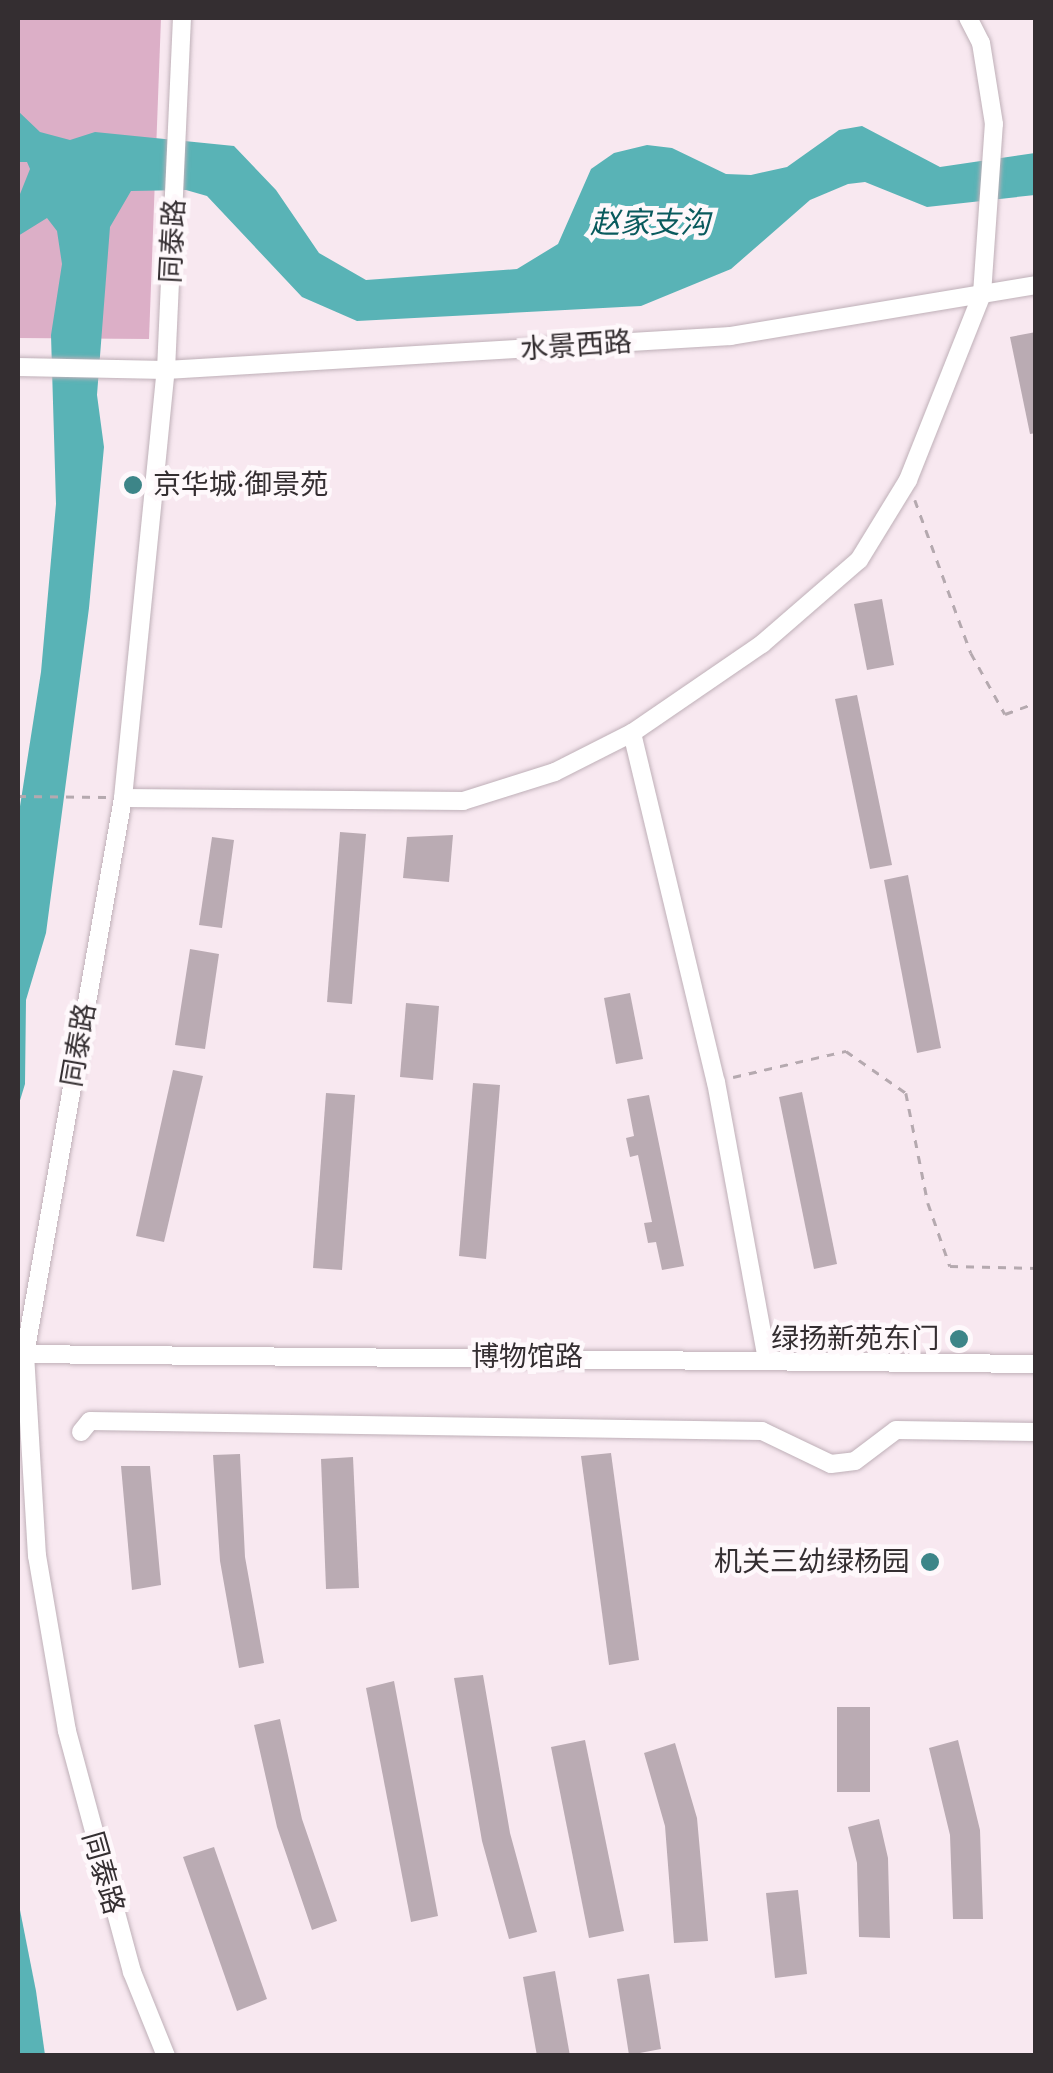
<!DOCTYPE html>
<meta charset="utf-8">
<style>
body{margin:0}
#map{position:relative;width:1053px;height:2073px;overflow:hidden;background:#f8e8f0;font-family:"Varela Round","Noto Sans SC",sans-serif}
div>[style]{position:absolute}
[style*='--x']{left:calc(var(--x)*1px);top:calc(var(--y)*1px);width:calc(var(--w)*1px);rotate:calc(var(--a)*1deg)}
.green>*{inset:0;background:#dcafc7}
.water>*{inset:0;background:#59b3b6}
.building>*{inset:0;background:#baabb3}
.path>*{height:2.5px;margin-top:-1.25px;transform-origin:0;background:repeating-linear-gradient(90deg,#b5a9af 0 8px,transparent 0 16px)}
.roads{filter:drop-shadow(0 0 2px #bfb0b8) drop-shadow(0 0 2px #bfb0b8)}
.minor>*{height:18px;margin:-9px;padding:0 9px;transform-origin:9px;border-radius:9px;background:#fff}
.dots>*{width:28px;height:28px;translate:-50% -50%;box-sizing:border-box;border:5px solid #fef8fb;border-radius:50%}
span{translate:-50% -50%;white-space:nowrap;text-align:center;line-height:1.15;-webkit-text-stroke:9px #fef8fb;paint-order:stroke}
.street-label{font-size:28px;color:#342e31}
.poi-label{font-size:28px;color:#342e31}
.left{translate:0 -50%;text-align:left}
.right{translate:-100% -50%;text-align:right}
.water-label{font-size:30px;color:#095a5d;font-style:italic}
.frame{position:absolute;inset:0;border:20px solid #342e31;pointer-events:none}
</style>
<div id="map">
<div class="green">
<i style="clip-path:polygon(18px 18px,161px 18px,149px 339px,18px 338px)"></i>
</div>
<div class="water">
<i style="clip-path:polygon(18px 111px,40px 132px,70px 140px,95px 132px,234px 146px,276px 190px,319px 253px,366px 280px,517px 269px,558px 244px,591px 169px,614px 153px,647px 145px,672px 148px,726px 174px,751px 175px,787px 167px,839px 130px,862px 126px,940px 167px,1035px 153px,1035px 195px,927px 207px,865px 182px,848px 184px,810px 200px,731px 269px,641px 306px,357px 321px,302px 297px,207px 196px,186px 190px,131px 191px,110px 227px,97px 395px,104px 447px,89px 608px,46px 933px,26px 1000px,25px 1084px,18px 1107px,18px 819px,41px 672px,56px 504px,51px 335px,62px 264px,57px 231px,47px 218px,18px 236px,18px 199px,30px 169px,27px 162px,18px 162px)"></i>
<i style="clip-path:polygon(18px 1900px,36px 1991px,45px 2055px,18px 2055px)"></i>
</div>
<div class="building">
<i style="clip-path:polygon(1036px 332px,1036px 433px,1030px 434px,1010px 337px)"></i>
<i style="clip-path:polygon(882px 599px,894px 665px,867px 670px,854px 604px)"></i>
<i style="clip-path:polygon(857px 695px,892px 865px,870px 869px,835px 699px)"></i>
<i style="clip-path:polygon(340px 832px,366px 834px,352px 1004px,327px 1002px)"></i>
<i style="clip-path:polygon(453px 835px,449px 882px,403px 878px,407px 837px)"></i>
<i style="clip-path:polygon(212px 837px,234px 840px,222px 928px,199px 925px)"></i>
<i style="clip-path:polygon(908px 875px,941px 1048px,917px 1053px,884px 880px)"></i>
<i style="clip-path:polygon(190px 949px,219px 954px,205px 1049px,175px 1045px)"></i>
<i style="clip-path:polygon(630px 993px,643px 1059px,616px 1064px,604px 998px)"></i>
<i style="clip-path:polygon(406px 1003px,439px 1006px,433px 1080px,400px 1077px)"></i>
<i style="clip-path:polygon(173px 1070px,203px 1076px,164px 1242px,136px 1236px)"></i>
<i style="clip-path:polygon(473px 1083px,500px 1085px,486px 1259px,459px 1256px)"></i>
<i style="clip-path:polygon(802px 1092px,837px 1264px,814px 1269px,779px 1097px)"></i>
<i style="clip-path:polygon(326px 1093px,355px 1095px,342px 1270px,313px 1268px)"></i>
<i style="clip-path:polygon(649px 1095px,684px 1266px,662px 1270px,656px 1242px,648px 1243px,644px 1223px,652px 1222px,638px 1155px,630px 1157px,626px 1138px,634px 1136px,627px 1099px)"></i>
<i style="clip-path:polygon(611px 1453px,639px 1660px,609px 1665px,581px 1456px)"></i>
<i style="clip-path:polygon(240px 1454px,245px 1557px,264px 1663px,239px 1668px,220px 1561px,213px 1455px)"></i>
<i style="clip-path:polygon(353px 1457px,359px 1588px,326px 1589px,321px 1459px)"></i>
<i style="clip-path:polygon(121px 1466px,150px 1466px,161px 1585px,132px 1590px)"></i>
<i style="clip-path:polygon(483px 1675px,510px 1833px,537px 1932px,509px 1939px,482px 1841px,454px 1678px)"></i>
<i style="clip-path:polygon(394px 1681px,438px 1916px,411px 1922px,366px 1688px)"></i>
<i style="clip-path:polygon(837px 1707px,870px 1707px,870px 1792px,837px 1792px)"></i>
<i style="clip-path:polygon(280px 1719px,302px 1819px,337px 1921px,312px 1930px,277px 1827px,254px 1725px)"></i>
<i style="clip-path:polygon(585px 1740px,624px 1931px,589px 1938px,551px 1747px)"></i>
<i style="clip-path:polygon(958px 1740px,980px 1830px,983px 1919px,953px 1919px,950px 1835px,929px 1748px)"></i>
<i style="clip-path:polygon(675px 1743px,697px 1818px,708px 1941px,674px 1943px,665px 1826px,644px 1753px)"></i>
<i style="clip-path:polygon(879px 1819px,888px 1858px,890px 1938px,859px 1937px,857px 1863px,848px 1827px)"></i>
<i style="clip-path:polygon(214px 1847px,267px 1999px,237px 2011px,183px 1857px)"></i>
<i style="clip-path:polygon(798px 1890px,807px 1974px,775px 1978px,766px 1893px)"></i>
<i style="clip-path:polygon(555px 1971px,570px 2056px,537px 2056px,523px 1977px)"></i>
<i style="clip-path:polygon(649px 1974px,661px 2049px,629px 2055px,617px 1979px)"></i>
</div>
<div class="path">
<i style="--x:915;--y:500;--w:163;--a:69.9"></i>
<i style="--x:971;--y:653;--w:70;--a:60.9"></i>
<i style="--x:1005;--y:714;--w:33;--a:-20"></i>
<i style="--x:18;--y:796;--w:88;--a:0.7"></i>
<i style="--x:733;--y:1077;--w:116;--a:-13"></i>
<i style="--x:846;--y:1051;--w:73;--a:35"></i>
<i style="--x:906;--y:1093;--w:112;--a:78.7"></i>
<i style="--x:928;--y:1203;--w:67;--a:70.8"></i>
<i style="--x:950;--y:1266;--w:86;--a:1.3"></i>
</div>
<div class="roads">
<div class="minor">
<i style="--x:18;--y:367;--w:148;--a:1.2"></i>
<i style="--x:166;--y:370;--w:566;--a:-3.44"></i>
<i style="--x:731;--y:336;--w:309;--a:-9.5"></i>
<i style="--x:632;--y:733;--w:359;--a:76.5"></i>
<i style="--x:716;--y:1082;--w:282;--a:79.6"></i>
<i style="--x:123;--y:798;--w:340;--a:0.5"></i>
<i style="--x:463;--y:801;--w:96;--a:-17.5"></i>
<i style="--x:555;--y:772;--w:86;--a:-26.9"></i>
<i style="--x:632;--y:733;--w:158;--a:-34.4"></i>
<i style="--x:762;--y:644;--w:128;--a:-40.9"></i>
<i style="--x:859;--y:560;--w:94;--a:-58.5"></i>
<i style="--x:908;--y:480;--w:200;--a:-68.3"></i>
<i style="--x:982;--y:294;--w:170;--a:-86"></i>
<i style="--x:994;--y:124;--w:82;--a:-99.1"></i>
<i style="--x:981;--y:43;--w:28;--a:-117"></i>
<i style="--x:18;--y:1354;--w:1018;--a:0.56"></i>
<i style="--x:81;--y:1432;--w:14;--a:-51"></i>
<i style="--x:90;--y:1421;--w:672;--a:0.85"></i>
<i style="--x:762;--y:1431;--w:76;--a:25.6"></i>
<i style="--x:831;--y:1464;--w:24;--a:-7"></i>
<i style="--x:855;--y:1461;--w:51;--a:-37.1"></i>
<i style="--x:896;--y:1430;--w:140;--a:0.8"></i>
<i style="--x:166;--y:2056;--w:91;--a:-112"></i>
<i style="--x:132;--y:1972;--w:250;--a:-105.1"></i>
<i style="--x:67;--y:1731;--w:178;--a:-99.7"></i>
<i style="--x:37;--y:1556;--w:202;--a:-93.4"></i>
<i style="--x:25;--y:1354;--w:565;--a:-80"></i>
<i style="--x:123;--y:798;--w:430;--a:-84.3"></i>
<i style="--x:166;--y:370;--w:352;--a:-87.4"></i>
</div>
</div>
<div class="dots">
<i style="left:133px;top:485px;background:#3d8588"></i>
<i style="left:959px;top:1339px;background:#3d8588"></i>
<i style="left:930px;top:1562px;background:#3d8588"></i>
</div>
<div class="street-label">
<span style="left:173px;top:241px;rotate:-87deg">同泰路</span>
<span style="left:576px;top:346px;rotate:-4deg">水景西路</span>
<span style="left:79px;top:1045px;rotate:-80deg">同泰路</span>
<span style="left:527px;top:1357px">博物馆路</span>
<span style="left:103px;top:1873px;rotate:74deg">同泰路</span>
</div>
<div class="poi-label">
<span class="left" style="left:153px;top:485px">京华城·御景苑</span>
<span class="right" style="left:939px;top:1339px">绿扬新苑东门</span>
<span class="right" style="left:910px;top:1562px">机关三幼绿杨园</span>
</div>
<div class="water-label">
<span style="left:650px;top:224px">赵家支沟</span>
</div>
<div class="frame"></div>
</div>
